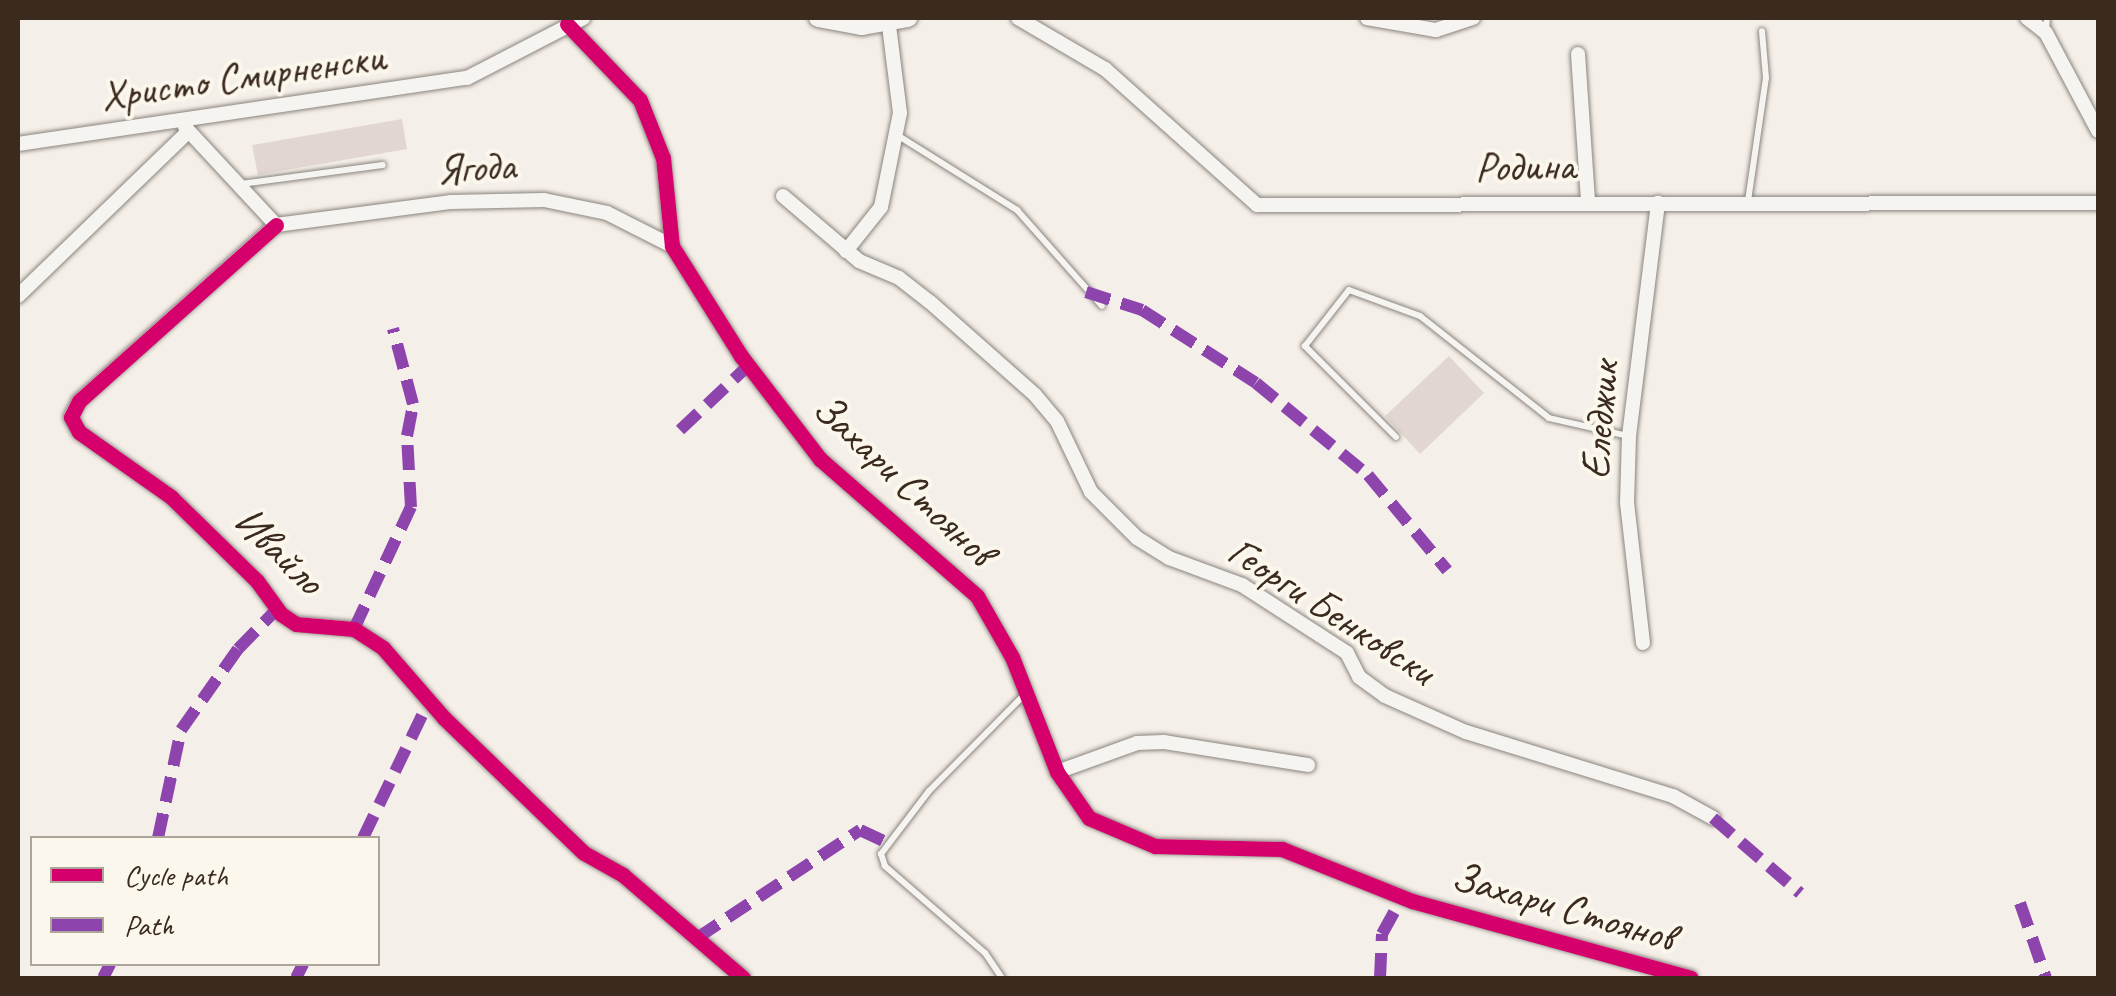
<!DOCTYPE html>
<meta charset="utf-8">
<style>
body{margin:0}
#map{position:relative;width:2116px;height:996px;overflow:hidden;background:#f5efe9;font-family:Caveat,sans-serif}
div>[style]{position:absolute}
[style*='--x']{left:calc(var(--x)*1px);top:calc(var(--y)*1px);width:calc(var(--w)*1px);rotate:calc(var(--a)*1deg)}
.building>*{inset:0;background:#e2d6d2}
.roads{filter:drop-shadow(0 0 2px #8a847e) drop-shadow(0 0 2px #8a847e)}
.lane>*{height:6px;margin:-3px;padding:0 3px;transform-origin:3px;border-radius:3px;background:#f6f4f0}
.street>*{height:14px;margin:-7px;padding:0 7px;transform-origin:7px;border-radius:7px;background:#f6f4f0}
.secondary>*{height:18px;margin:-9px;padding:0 9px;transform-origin:9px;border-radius:9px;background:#f6f4f0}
.quiet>*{height:12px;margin-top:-6px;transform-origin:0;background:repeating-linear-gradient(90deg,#8e44ad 0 25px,transparent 0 37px)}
.cycleway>*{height:15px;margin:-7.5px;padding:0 7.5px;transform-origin:7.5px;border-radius:7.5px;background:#d6006c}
span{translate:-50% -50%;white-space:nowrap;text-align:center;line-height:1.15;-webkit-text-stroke:8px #fbf7ec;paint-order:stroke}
.street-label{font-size:42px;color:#3b2a1e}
.frame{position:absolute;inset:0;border:20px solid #3b2a1e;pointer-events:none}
.legend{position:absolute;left:30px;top:836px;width:350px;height:130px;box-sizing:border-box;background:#fbf7ec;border:2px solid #aea59a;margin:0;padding:12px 18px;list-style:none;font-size:30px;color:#3b2a1e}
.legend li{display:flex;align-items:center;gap:20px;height:50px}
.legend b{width:50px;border:2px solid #aea59a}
</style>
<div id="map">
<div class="building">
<i style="clip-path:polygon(402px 119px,407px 149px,258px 175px,252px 145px)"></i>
<i style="clip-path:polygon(1449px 356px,1484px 393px,1420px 454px,1385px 416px)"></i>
</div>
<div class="roads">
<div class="lane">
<i style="--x:2046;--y:31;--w:13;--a:-86"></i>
<i style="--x:897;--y:135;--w:142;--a:32"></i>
<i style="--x:1017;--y:210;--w:128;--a:48.5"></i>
<i style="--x:241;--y:184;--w:143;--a:-7.6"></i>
<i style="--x:1748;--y:201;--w:124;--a:-81.7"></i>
<i style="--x:1766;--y:78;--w:47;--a:-94.9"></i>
<i style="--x:1396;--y:437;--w:129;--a:-135"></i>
<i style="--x:1305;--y:346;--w:71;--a:-51.8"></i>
<i style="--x:1349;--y:290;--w:76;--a:20.1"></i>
<i style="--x:1420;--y:316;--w:164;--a:38.3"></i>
<i style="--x:1549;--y:418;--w:81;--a:12.8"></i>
<i style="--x:1002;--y:978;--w:30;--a:-124"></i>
<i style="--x:985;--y:953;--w:133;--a:-139"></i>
<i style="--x:885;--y:866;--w:13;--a:-108"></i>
<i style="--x:881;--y:854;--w:79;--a:-52.7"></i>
<i style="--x:929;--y:791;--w:136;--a:-45.3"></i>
</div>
<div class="street">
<i style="--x:1018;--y:18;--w:101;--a:30.4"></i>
<i style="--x:1105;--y:69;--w:204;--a:41.8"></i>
<i style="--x:1257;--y:205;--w:841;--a:-0.14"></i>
<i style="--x:1367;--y:18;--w:70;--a:9.9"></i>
<i style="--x:1436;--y:30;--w:39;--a:-18"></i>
<i style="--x:2027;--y:18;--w:24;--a:38"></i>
<i style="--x:2046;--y:33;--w:111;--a:62"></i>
<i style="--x:567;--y:24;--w:105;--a:46.2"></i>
<i style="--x:640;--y:100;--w:62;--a:68.4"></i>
<i style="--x:663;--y:158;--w:88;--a:84.2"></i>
<i style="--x:672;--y:246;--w:130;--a:57.9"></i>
<i style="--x:741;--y:356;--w:130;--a:52.5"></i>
<i style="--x:820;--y:459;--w:208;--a:41.1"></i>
<i style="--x:977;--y:596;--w:70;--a:60.2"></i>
<i style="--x:1012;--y:657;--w:123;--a:68.6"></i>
<i style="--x:1057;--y:772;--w:56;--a:55.2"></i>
<i style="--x:1089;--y:818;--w:72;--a:23"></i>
<i style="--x:1155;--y:846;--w:127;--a:1.4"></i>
<i style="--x:1282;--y:849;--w:140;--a:21.8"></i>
<i style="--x:1412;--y:901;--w:289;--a:15.4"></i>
<i style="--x:1578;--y:54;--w:147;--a:86.1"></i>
<i style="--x:185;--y:127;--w:134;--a:47.1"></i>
<i style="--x:18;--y:144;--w:454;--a:-8.4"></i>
<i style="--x:467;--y:78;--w:131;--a:-27.3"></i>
<i style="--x:783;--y:196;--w:100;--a:40.5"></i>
<i style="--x:859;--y:261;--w:43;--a:23"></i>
<i style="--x:899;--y:278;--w:39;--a:38"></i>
<i style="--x:930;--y:302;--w:140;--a:41.5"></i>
<i style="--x:1035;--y:395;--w:34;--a:50"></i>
<i style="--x:1057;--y:421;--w:79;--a:64.4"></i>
<i style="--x:1091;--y:492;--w:65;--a:45"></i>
<i style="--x:1137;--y:538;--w:38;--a:32"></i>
<i style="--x:1169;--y:558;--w:78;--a:20.3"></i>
<i style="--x:1242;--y:585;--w:125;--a:32.9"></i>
<i style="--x:1347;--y:653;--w:27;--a:63"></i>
<i style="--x:1359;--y:677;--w:32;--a:36"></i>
<i style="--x:1385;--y:696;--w:89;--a:24"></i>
<i style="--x:1466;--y:732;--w:217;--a:17.2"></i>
<i style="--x:1673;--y:796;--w:46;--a:28.8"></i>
<i style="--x:276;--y:225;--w:264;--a:138.2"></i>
<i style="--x:79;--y:401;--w:18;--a:117"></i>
<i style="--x:71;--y:417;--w:17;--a:62"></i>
<i style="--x:79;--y:432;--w:113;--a:35.2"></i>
<i style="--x:171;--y:497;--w:120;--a:44.3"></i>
<i style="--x:257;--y:581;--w:41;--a:54"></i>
<i style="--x:281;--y:614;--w:18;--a:34"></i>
<i style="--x:296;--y:624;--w:58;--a:4.9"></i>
<i style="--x:354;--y:629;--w:35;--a:33"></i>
<i style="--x:383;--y:648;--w:93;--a:48.9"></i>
<i style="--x:444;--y:718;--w:194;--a:44"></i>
<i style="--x:584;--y:853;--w:45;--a:29.4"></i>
<i style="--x:623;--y:875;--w:158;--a:40.6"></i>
<i style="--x:276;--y:225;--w:177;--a:-7.5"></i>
<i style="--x:451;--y:202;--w:93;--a:-1.2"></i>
<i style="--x:544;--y:200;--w:64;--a:11.7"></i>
<i style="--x:607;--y:213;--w:73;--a:26.9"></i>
<i style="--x:846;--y:251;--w:56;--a:-51.5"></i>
<i style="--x:881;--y:207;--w:96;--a:-78.6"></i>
<i style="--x:900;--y:113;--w:88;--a:-97.2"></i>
<i style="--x:18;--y:296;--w:235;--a:-44"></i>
<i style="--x:1643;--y:643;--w:141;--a:-96.5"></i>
<i style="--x:1627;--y:503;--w:67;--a:-88.3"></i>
<i style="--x:1629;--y:436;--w:235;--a:-82.9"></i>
<i style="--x:1057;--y:772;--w:85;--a:-19.9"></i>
<i style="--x:1137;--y:743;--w:27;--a:-2"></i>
<i style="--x:1164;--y:742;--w:146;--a:9.1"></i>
</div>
<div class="secondary">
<i style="--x:818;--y:18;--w:45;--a:10.3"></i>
<i style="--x:862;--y:26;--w:47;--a:-9.9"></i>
</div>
</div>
<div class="quiet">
<i style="--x:1086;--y:292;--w:59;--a:17.8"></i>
<i style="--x:1142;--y:310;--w:135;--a:32.6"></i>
<i style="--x:1256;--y:383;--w:145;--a:39.4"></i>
<i style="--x:1368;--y:475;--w:124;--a:50.3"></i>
<i style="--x:680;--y:430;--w:93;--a:-43.3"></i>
<i style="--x:354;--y:629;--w:135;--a:-65"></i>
<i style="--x:411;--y:507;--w:71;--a:-93.2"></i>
<i style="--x:407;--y:436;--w:33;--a:-79"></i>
<i style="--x:413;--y:404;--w:78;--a:-104.9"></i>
<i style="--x:1713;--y:818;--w:115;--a:40.8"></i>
<i style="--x:158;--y:838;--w:110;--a:-78"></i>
<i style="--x:181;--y:730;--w:99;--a:-54.9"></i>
<i style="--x:238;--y:649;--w:56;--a:-45.7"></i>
<i style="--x:363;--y:838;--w:154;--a:-64.3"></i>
<i style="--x:2020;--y:903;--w:79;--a:70.9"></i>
<i style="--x:697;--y:938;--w:196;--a:-33.5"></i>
<i style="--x:860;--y:830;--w:26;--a:25"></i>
<i style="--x:103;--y:978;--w:16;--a:-63"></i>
<i style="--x:296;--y:978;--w:16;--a:-63"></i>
<i style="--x:1380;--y:978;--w:44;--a:-87.4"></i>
<i style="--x:1382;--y:934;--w:43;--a:-61.1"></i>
</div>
<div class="cycleway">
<i style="--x:567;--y:24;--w:105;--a:46.2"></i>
<i style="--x:640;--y:100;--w:62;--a:68.4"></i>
<i style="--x:663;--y:158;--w:88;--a:84.2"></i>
<i style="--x:672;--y:246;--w:130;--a:57.9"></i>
<i style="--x:741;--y:356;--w:130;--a:52.5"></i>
<i style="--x:820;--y:459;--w:208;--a:41.1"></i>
<i style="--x:977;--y:596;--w:70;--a:60.2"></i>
<i style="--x:1012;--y:657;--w:123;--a:68.6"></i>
<i style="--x:1057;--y:772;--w:56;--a:55.2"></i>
<i style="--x:1089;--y:818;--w:72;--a:23"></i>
<i style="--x:1155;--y:846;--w:127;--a:1.4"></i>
<i style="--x:1282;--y:849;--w:140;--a:21.8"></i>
<i style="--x:1412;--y:901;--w:289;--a:15.4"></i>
<i style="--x:276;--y:225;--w:264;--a:138.2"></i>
<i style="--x:79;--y:401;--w:18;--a:117"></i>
<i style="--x:71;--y:417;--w:17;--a:62"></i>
<i style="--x:79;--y:432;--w:113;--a:35.2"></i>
<i style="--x:171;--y:497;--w:120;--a:44.3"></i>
<i style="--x:257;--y:581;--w:41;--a:54"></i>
<i style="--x:281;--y:614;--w:18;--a:34"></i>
<i style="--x:296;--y:624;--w:58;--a:4.9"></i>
<i style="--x:354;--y:629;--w:35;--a:33"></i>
<i style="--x:383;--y:648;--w:93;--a:48.9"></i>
<i style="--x:444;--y:718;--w:194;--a:44"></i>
<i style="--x:584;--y:853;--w:45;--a:29.4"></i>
<i style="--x:623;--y:875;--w:158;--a:40.6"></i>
</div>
<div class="street-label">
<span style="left:243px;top:77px;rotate:-8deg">Христо Смирненски</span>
<span style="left:1525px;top:167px;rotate:-1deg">Родина</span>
<span style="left:476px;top:168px;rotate:-3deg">Ягода</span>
<span style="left:1600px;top:420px;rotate:-85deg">Еледжик</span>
<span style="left:903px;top:480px;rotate:43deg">Захари Стоянов</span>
<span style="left:279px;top:551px;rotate:44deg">Ивайло</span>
<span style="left:1331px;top:611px;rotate:33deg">Георги Бенковски</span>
<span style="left:1563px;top:907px;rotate:16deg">Захари Стоянов</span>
</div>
<div class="frame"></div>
<ul class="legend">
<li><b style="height:12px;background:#d6006c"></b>Cycle path</li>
<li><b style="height:12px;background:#8e44ad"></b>Path</li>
</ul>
</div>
